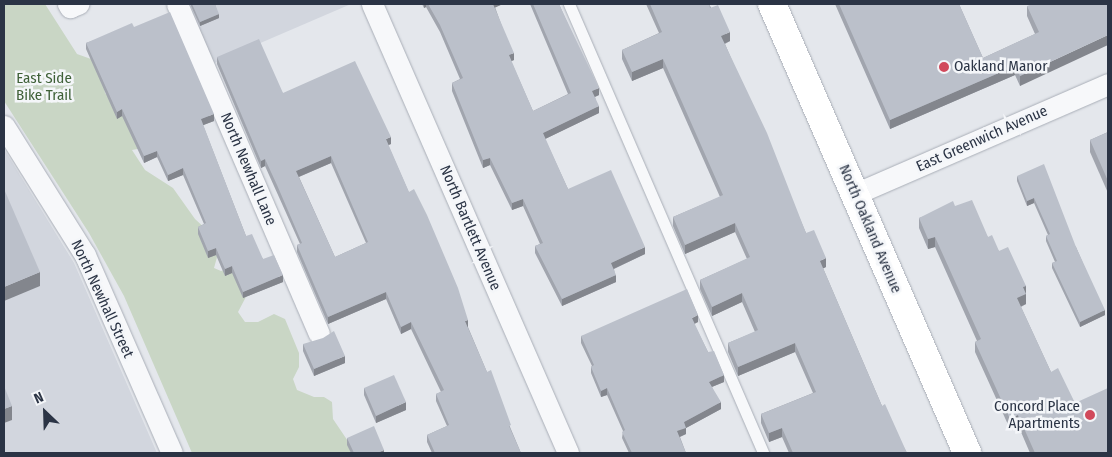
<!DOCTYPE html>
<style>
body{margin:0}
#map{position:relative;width:1112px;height:457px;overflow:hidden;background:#e4e7ec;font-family:"Fira Sans Condensed",sans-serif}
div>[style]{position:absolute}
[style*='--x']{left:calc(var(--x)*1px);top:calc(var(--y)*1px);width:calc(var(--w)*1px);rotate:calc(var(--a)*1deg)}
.built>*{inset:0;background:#d2d6de}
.green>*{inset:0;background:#c9d6c5}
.roads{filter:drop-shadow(0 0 1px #a9aeb7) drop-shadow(0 0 1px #a9aeb7)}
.lane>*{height:11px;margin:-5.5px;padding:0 5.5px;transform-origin:5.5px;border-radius:5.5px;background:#f7f8fa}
.street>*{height:21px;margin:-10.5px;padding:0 10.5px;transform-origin:10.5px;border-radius:10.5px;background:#f7f8fa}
.secondary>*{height:28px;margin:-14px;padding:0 14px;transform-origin:14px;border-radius:14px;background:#fff}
.wall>*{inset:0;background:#a1a5ae}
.shaded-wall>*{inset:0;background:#83868d}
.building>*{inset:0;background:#bbc0ca}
.dots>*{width:14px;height:14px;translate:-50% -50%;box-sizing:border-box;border:2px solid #f4f6f9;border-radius:50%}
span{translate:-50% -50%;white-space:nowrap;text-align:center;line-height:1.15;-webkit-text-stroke:5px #f4f6f9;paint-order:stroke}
.poi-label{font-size:15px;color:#2b3445}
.left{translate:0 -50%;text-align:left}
.right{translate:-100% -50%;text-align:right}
.park-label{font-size:15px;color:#3f6138}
.street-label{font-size:15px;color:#2b3445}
.frame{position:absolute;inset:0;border:5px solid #2b3445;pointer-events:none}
.north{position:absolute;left:20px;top:387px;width:50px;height:50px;-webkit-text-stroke:4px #f4f6f9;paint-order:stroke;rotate:336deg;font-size:14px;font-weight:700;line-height:20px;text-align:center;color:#2b3445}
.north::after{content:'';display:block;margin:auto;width:18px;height:22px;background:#2b3445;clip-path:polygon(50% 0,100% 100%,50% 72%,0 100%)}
</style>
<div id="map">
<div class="built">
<i style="clip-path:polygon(187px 4px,351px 4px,212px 64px)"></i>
<i style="clip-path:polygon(4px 149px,74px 263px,157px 453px,4px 453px)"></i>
</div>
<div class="green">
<i style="clip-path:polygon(4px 4px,45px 4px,77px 54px,91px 59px,103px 78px,105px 93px,148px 147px,132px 150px,145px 170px,173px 188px,195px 219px,221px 243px,214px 268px,221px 271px,228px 269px,242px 280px,248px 293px,238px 312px,245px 322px,258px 322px,274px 314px,285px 319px,299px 353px,299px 367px,293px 379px,297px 390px,314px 397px,324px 397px,332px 402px,333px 419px,356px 453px,192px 453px,124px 296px,89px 233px,4px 101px)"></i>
</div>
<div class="roads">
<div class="lane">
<i style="--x:569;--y:4;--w:489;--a:66.6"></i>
</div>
<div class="street">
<i style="--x:68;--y:4;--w:4;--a:56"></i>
<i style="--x:70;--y:7;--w:9;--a:-21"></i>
<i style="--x:177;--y:4;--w:359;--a:66.7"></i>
<i style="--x:372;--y:4;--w:490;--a:66.4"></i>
<i style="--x:4;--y:126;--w:152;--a:57.9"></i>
<i style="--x:85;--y:255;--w:216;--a:66.3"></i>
<i style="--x:855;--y:194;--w:276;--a:-23.5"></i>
</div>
<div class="secondary">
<i style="--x:772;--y:4;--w:490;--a:66.5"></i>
</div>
</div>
<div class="wall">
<i style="clip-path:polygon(191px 4px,215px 4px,219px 18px,200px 26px,191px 6px)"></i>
<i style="clip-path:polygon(422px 4px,503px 4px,495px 7px,514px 60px,511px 61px,533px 111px,568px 94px,530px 4px,559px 4px,599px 95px,595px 97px,599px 113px,545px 139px,568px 189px,645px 254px,614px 269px,616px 282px,562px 306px,535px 253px,535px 246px,540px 244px,523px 206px,512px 210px,490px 165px,483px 168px,452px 91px,452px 83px,460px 79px,440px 32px,426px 7px,424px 8px)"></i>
<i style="clip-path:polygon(646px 4px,709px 4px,730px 41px,725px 44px,806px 233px,826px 267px,823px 268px,882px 406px,907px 453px,789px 453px,782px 437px,769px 442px,761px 423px,761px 414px,813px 393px,795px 352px,738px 376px,728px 352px,728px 343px,755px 332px,742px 302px,712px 316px,700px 289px,700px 280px,747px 259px,735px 232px,685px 254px,673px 226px,673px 217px,720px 197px,663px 68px,632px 81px,622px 59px,622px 50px,659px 33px)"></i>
<i style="clip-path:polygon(835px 4px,959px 4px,983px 58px,1035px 34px,1027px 16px,1027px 6px,1108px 4px,1020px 86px,1015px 75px,890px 129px)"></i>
<i style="clip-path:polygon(134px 27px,214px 121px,203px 125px,246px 236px,263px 259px,283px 282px,243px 298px,232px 273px,225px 276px,216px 255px,208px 258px,198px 234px,198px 227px,204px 224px,183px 175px,168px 181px,157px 157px,144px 163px,122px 116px,117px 119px,86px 49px,86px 43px)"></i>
<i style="clip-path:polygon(evenodd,217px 57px,283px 93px,391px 144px,388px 145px,468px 327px,521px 453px,432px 453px,427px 442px,427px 435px,447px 426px,436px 401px,436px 394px,441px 392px,411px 329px,401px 334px,386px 299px,328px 324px,297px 252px,297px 245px,300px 244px,265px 166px,261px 168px,217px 64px,217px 57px,331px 163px,366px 243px,335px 257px,299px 177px,331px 163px)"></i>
<i style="clip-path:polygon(1108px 132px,1108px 193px,1090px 152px,1090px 140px)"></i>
<i style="clip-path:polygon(1017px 176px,1076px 247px,1105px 315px,1080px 327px,1052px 268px,1052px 263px,1055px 262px,1046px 241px,1046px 236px,1048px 235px,1034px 203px,1027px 206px,1017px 181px)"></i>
<i style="clip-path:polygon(955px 206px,988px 237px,1026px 286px,1026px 304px,1021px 307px,1051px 372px,1075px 403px,1108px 453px,1030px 453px,1018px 425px,1010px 429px,975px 352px,975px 342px,977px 341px,935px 247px,928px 249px,919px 228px,919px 218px)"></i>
<i style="clip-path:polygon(698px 322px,694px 324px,708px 352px,724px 382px,712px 387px,721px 409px,686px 428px,686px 434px,680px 437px,686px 453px,629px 453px,622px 438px,623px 431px,607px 395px,601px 397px,591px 373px,591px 367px,592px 366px,581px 343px,581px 336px)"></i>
<i style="clip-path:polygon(303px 344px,345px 363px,314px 376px,303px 351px)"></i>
<i style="clip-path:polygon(364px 388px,406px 410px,376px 423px,364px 395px)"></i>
<i style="clip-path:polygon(347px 438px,384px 453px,351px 453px,347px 445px)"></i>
</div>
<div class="shaded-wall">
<i style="clip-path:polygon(424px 4px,426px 4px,426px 7px,424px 8px)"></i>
<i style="clip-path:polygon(492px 4px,503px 4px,492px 9px)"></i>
<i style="clip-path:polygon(219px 14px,219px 18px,200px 26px,200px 22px)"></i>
<i style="clip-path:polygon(730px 32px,730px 41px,721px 45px,721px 36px)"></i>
<i style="clip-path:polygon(1108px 35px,1108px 45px,1020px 86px,1020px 76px)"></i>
<i style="clip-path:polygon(514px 53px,514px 60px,509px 62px,509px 55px)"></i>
<i style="clip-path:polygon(663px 59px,663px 68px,632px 81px,632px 72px)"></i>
<i style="clip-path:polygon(1015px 66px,1015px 75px,890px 129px,890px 120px)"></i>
<i style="clip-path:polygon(599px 88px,599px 95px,592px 98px,592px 91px)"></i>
<i style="clip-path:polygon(599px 106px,599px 113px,543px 140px,543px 133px)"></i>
<i style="clip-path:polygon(122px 109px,122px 116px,117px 119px,117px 112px)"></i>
<i style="clip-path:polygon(214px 114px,214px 121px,201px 126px,201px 119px)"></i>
<i style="clip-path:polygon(391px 137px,391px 144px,386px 146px,386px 139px)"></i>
<i style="clip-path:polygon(157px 151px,157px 157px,144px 163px,144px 156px)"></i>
<i style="clip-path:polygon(331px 156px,331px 163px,296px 178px,296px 171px)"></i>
<i style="clip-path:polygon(490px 158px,490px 165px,483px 168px,483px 160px)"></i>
<i style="clip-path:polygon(265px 159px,265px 166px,261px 168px,261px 161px)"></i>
<i style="clip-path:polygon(183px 168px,183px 175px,168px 181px,168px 175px)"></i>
<i style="clip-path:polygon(1034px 198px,1034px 203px,1027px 206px,1027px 201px)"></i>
<i style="clip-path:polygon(523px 199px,523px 206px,512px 210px,512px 203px)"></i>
<i style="clip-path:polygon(735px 223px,735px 232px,685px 254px,685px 245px)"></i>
<i style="clip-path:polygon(935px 237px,935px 247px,928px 249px,928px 239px)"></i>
<i style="clip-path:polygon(645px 247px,645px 254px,611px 270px,611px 263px)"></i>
<i style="clip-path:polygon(216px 248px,216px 255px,208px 258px,208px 251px)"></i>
<i style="clip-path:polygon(826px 258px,826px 267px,820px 270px,820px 261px)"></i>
<i style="clip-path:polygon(232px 266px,232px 273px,225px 276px,225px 269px)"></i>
<i style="clip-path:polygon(40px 272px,40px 286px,4px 301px,4px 287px)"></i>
<i style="clip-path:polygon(283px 275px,283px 282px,243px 298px,243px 292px)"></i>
<i style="clip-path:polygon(616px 275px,616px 282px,562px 306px,562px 299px)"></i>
<i style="clip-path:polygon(1026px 286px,1026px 304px,1017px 308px,1017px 298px,1023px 287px)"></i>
<i style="clip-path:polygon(386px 292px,386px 299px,328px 324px,328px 317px)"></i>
<i style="clip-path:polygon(742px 293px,742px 302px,712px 316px,712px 307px)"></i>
<i style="clip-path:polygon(1105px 310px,1105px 315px,1080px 327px,1080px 322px)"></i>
<i style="clip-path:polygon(698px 315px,698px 322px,692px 325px,692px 318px)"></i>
<i style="clip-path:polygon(468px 320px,468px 327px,465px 328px,465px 321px)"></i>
<i style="clip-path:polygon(411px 322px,411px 329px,401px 334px,401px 327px)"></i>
<i style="clip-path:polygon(795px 343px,795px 352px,738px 376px,738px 367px)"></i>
<i style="clip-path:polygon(345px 356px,345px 363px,314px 376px,314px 369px)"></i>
<i style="clip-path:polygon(724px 375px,724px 382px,709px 388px,709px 382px)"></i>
<i style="clip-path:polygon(607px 388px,607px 395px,601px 397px,601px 391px)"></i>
<i style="clip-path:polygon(406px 402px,406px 410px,376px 423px,376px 416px)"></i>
<i style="clip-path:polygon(721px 402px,721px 409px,686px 428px,686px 434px,677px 438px,677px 431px,684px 422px)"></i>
<i style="clip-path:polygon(12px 406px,12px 420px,4px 423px,4px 409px)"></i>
<i style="clip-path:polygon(1018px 415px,1018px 425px,1010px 429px,1010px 419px)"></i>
<i style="clip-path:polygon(782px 428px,782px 437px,769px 442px,769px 433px)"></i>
<i style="clip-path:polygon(384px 450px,384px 453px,377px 453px)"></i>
</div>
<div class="building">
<i style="clip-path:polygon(192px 4px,215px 4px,219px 14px,200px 22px)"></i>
<i style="clip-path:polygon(428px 4px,493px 4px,514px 53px,509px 55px,533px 111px,571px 93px,533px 4px,559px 4px,599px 88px,592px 91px,599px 106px,543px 133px,568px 189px,611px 170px,645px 247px,611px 263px,616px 275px,562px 299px,535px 246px,543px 243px,523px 199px,512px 203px,490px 158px,483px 160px,452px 83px,463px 78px,440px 25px)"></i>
<i style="clip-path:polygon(650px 4px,709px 4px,710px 8px,718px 5px,730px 32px,721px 36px,767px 133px,806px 233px,814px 230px,826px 258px,820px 261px,882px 406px,885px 404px,907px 453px,793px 453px,782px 428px,769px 433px,761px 414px,816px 392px,795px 343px,738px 367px,728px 343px,758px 330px,742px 293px,712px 307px,700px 280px,750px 257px,735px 223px,685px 245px,673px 217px,723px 195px,663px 59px,632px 72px,622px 50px,662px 32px)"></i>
<i style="clip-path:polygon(839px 4px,959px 4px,983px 58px,1039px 32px,1027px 6px,1033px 4px,1108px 4px,1108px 35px,1020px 76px,1015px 66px,890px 120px)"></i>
<i style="clip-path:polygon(170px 12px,214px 114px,201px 119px,246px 236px,252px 234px,263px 259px,274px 255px,283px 275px,243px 292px,232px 266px,225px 269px,216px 248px,208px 251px,198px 227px,206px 223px,183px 168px,168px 175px,157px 151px,144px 156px,122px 109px,117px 112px,86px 43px,132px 23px,134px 27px)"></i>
<i style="clip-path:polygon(evenodd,259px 39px,283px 93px,355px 61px,391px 137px,386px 139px,409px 192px,414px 189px,427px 215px,458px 288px,468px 320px,465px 321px,487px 372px,491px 370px,511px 425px,509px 426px,521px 453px,435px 453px,427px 435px,449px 425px,436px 394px,444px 390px,411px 322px,401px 327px,386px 292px,328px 317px,297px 245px,302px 243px,277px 185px,265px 159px,261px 161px,217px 57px,259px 39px,331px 156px,368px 242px,335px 257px,296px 171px,331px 156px)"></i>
<i style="clip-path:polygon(1108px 132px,1108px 181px,1090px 140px)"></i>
<i style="clip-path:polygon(1044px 164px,1076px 247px,1105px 310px,1080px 322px,1052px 263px,1057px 261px,1046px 236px,1050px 234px,1034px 198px,1027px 201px,1017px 176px)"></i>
<i style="clip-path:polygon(4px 189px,40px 272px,4px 287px)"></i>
<i style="clip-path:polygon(972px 200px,988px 237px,992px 235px,999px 251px,1008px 247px,1026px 286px,1023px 287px,1026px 294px,1017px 298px,1051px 372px,1058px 368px,1075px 403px,1108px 388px,1108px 453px,1035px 453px,1018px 415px,1010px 419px,975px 342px,981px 339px,935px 237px,928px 239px,919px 218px,953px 201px,955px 206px)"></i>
<i style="clip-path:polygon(687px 289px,698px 315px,692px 318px,708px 352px,714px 351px,724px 375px,709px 382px,721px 402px,684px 422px,686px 428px,677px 431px,686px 453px,632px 453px,622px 432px,625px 430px,607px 388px,601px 391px,591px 367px,594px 365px,581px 336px)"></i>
<i style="clip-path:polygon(334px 331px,345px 356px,314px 369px,303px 344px,323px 338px)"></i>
<i style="clip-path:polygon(394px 375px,406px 402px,376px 416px,364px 388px)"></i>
<i style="clip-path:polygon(4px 386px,12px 406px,4px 409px)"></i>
<i style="clip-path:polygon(374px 426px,384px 450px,377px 453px,354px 453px,347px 438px)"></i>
</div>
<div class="dots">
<i style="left:944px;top:67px;background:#d1495b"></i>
<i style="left:1090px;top:415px;background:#d1495b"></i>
</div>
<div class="poi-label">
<span class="left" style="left:954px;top:67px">Oakland Manor</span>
<span class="right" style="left:1080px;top:415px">Concord Place<br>Apartments</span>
</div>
<div class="park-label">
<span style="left:44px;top:87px">East Side<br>Bike Trail</span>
</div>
<div class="street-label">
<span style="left:982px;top:139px;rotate:-24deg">East Greenwich Avenue</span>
<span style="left:248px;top:169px;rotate:67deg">North Newhall Lane</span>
<span style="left:470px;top:228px;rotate:67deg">North Bartlett Avenue</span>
<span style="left:870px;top:229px;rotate:67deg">North Oakland Avenue</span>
<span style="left:102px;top:299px;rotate:65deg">North Newhall Street</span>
</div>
<div class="frame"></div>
<div class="north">N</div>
</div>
